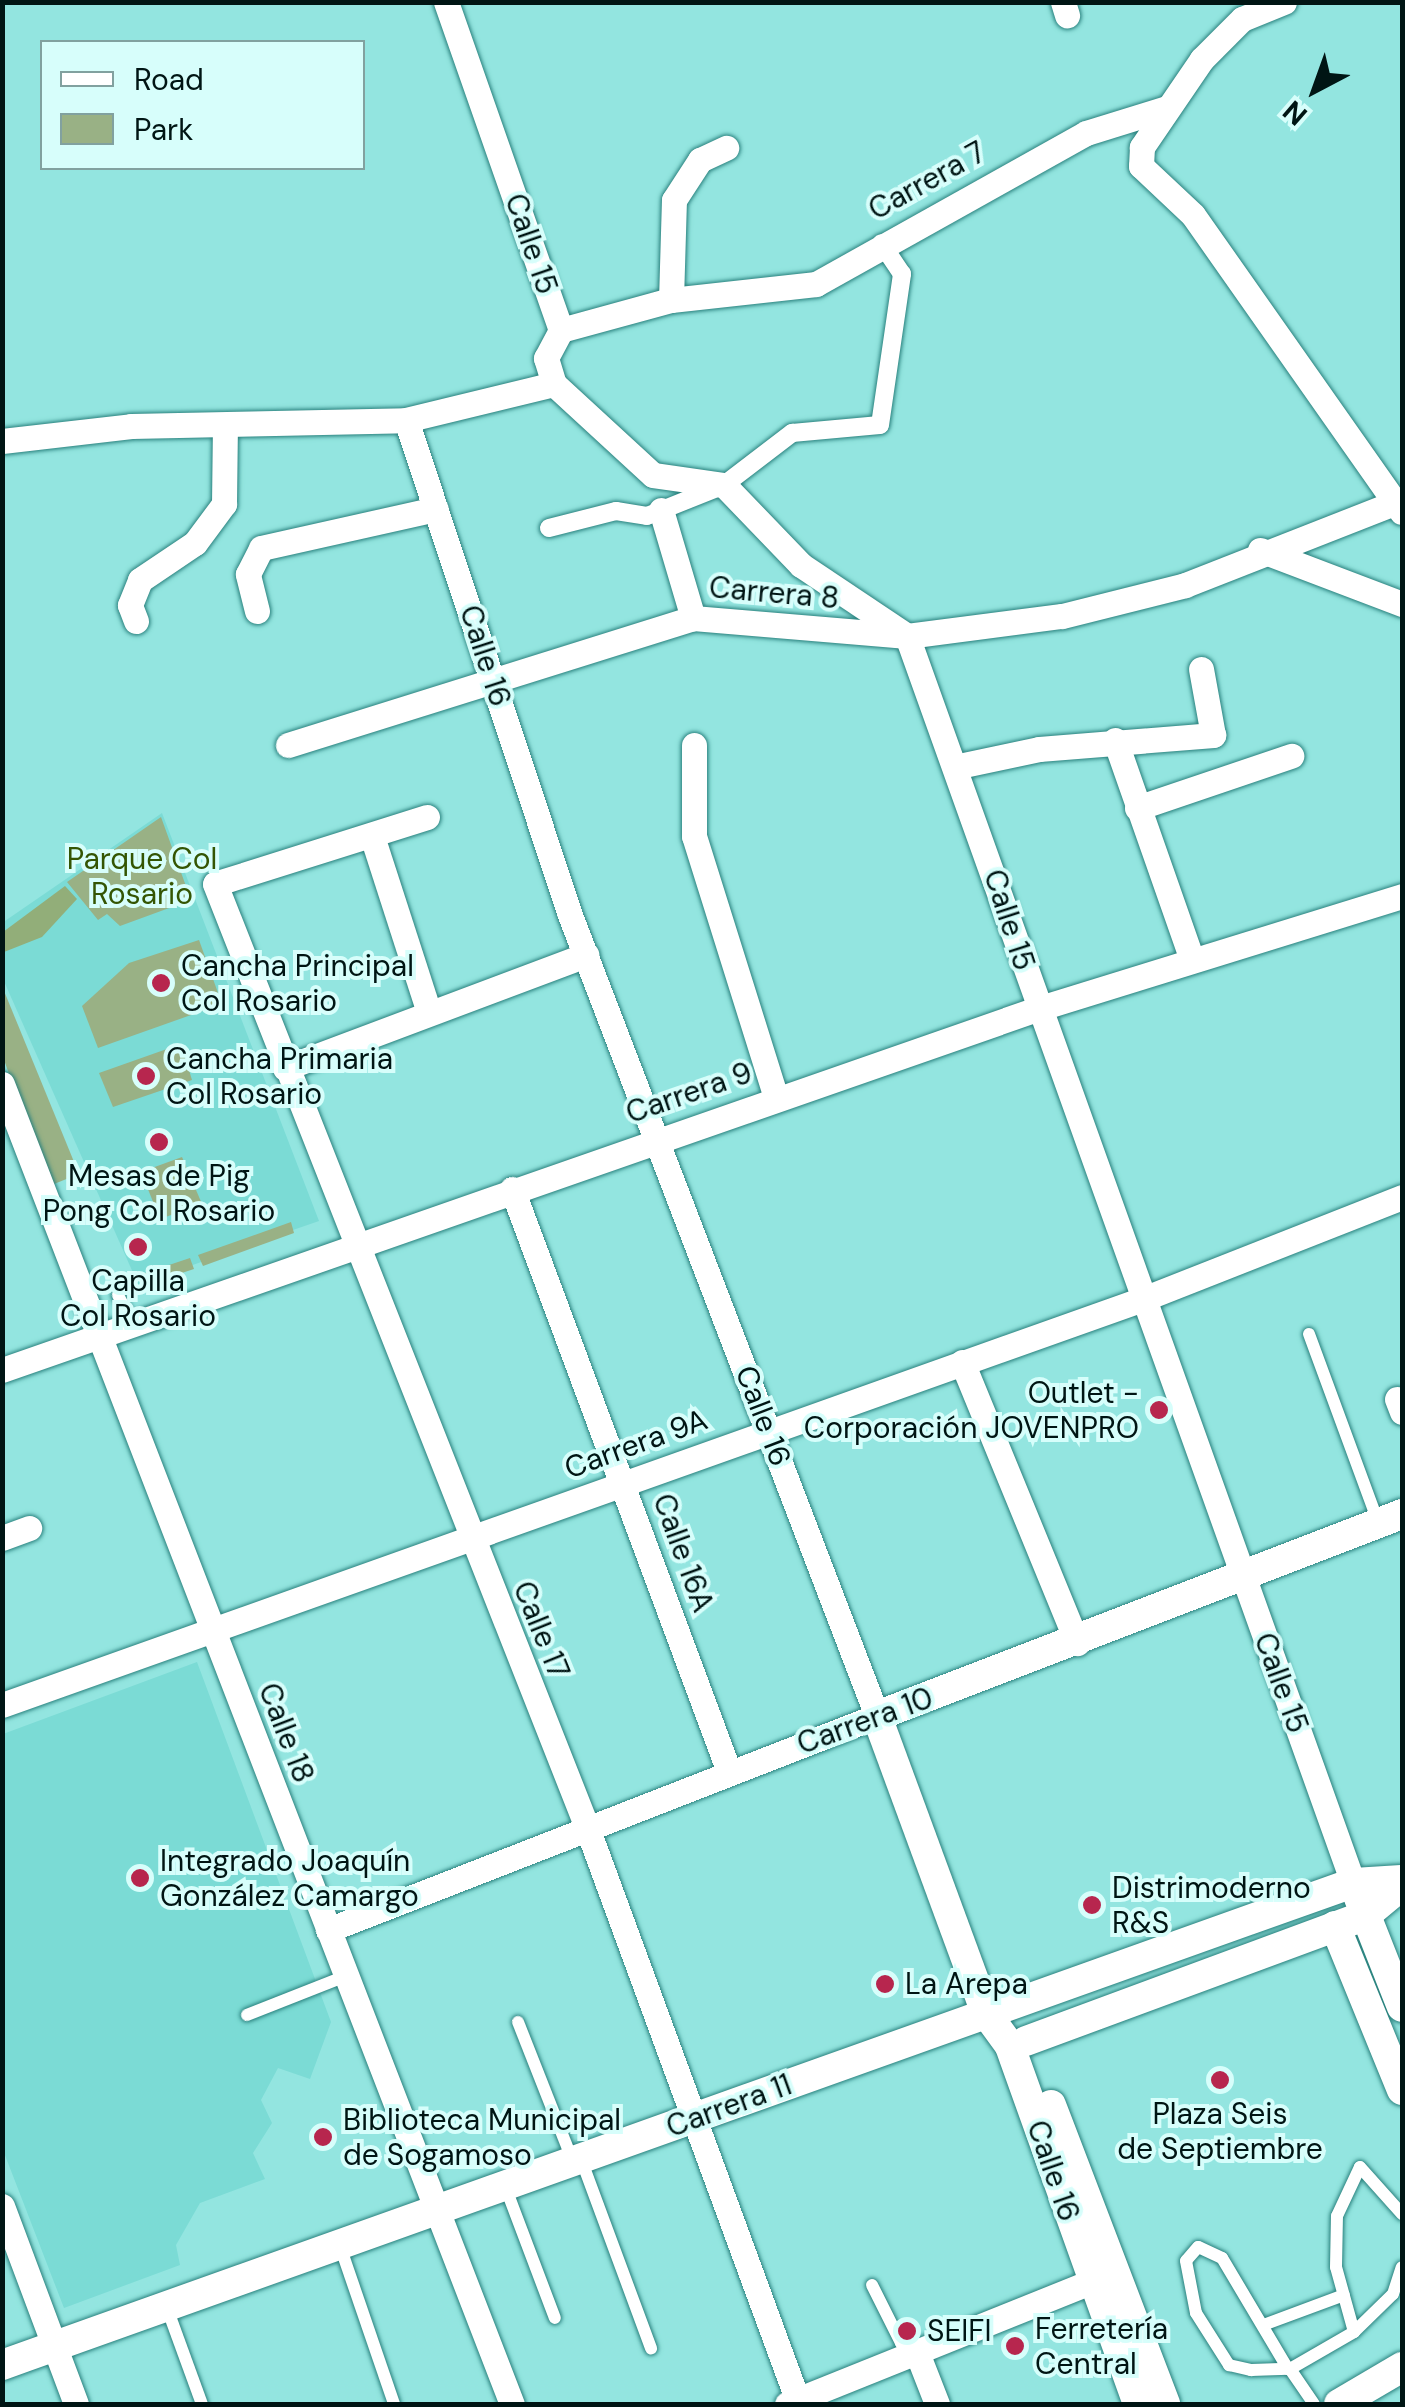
<!DOCTYPE html>
<meta charset="utf-8">
<style>
body{margin:0}
#map{position:relative;width:1405px;height:2407px;overflow:hidden;background:#93e5e0;font-family:"DM Sans",sans-serif}
div>[style]{position:absolute}
[style*='--x']{left:calc(var(--x)*1px);top:calc(var(--y)*1px);width:calc(var(--w)*1px);rotate:calc(var(--a)*1deg)}
.built>*{inset:0;background:#7bdbd5}
.green>*{inset:0;background:#99b185}
.forest>*{inset:0;background:#92ae79}
.roads{filter:drop-shadow(0 0 2px #29817d) drop-shadow(0 0 2px #29817d)}
.service>*{height:12px;margin:-6px;padding:0 6px;transform-origin:6px;border-radius:6px;background:#fff}
.pedestrian>*{height:18px;margin:-9px;padding:0 9px;transform-origin:9px;border-radius:9px;background:#fff}
.minor>*{height:25px;margin:-12.5px;padding:0 12.5px;transform-origin:12.5px;border-radius:12.5px;background:#fff}
.tertiary>*{height:30px;margin:-15px;padding:0 15px;transform-origin:15px;border-radius:15px;background:#fff}
.dots>*{width:28px;height:28px;translate:-50% -50%;box-sizing:border-box;border:5px solid #d7fefb;border-radius:50%}
span{translate:-50% -50%;white-space:nowrap;text-align:center;line-height:1.15;-webkit-text-stroke:8px #d7fefb;paint-order:stroke}
.street-label{font-size:30px;color:#001514}
.park-label{font-size:30px;color:#345503}
.poi-label{font-size:30px;color:#001514}
.left{translate:0 -50%;text-align:left}
.right{translate:-100% -50%;text-align:right}
.frame{position:absolute;inset:0;border:5px solid #001514;pointer-events:none}
.legend{position:absolute;left:40px;top:40px;width:325px;height:130px;box-sizing:border-box;background:#d7fefb;border:2px solid #81a19f;margin:0;padding:12px 18px;list-style:none;font-size:30px;color:#001514}
.legend li{display:flex;align-items:center;gap:20px;height:50px}
.legend b{width:50px;border:2px solid #81a19f}
.north{position:absolute;left:1265px;top:40px;width:100px;height:100px;-webkit-text-stroke:8px #d7fefb;paint-order:stroke;rotate:221deg;font-size:28px;font-weight:700;line-height:40px;text-align:center;color:#001514}
.north::after{content:'';display:block;margin:auto;width:35px;height:45px;background:#001514;clip-path:polygon(50% 0,100% 100%,50% 72%,0 100%)}
</style>
<div id="map">
<div class="built">
<i style="clip-path:polygon(162px 813px,319px 1221px,138px 1284px,3px 979px,2px 923px)"></i>
<i style="clip-path:polygon(197px 1662px,331px 2022px,310px 2079px,278px 2068px,261px 2100px,272px 2123px,253px 2153px,265px 2179px,200px 2203px,176px 2245px,180px 2265px,64px 2308px,3px 2150px,3px 1734px)"></i>
</div>
<div class="green">
<i style="clip-path:polygon(161px 817px,191px 900px,120px 926px,107px 914px,98px 920px,67px 882px)"></i>
<i style="clip-path:polygon(199px 940px,222px 1004px,98px 1048px,82px 1006px,129px 963px)"></i>
<i style="clip-path:polygon(2px 986px,79px 1174px,49px 1186px,3px 1057px)"></i>
<i style="clip-path:polygon(181px 1044px,192px 1080px,113px 1107px,99px 1073px)"></i>
<i style="clip-path:polygon(182px 1157px,202px 1204px,160px 1219px,141px 1172px)"></i>
<i style="clip-path:polygon(291px 1222px,294px 1233px,203px 1266px,198px 1255px)"></i>
<i style="clip-path:polygon(190px 1258px,194px 1269px,145px 1285px,142px 1274px)"></i>
</div>
<div class="forest">
<i style="clip-path:polygon(65px 886px,77px 899px,42px 937px,4px 952px,3px 932px)"></i>
</div>
<div class="roads">
<div class="service">
<i style="--x:118;--y:1295;--w:34;--a:63"></i>
<i style="--x:1309;--y:1334;--w:200;--a:69.8"></i>
<i style="--x:247;--y:2015;--w:106;--a:-21.5"></i>
<i style="--x:518;--y:2022;--w:147;--a:68.5"></i>
<i style="--x:581;--y:2159;--w:202;--a:69.7"></i>
<i style="--x:505;--y:2186;--w:141;--a:69.3"></i>
<i style="--x:340;--y:2246;--w:167;--a:71.1"></i>
<i style="--x:872;--y:2285;--w:65;--a:63.4"></i>
<i style="--x:901;--y:2343;--w:17;--a:25"></i>
<i style="--x:167;--y:2308;--w:102;--a:70"></i>
<i style="--x:1266;--y:2324;--w:83;--a:-20.4"></i>
<i style="--x:1354;--y:2332;--w:67;--a:-105.5"></i>
<i style="--x:1336;--y:2267;--w:51;--a:-88.9"></i>
<i style="--x:1337;--y:2216;--w:54;--a:-64.9"></i>
<i style="--x:1360;--y:2167;--w:63;--a:48.2"></i>
<i style="--x:1288;--y:2369;--w:129;--a:-120.7"></i>
<i style="--x:1222;--y:2258;--w:26;--a:-155"></i>
<i style="--x:1198;--y:2247;--w:18;--a:131"></i>
<i style="--x:1186;--y:2261;--w:53;--a:79.1"></i>
<i style="--x:1196;--y:2313;--w:62;--a:57.6"></i>
<i style="--x:1229;--y:2365;--w:23;--a:13"></i>
<i style="--x:1251;--y:2370;--w:37;--a:-2"></i>
<i style="--x:1288;--y:2369;--w:2;--a:0"></i>
<i style="--x:1290;--y:2369;--w:74;--a:-30"></i>
<i style="--x:1354;--y:2332;--w:54;--a:-44.3"></i>
<i style="--x:1393;--y:2294;--w:28;--a:-72"></i>
<i style="--x:1290;--y:2369;--w:42;--a:55.6"></i>
</div>
<div class="pedestrian">
<i style="--x:549;--y:528;--w:69;--a:-14.2"></i>
<i style="--x:616;--y:511;--w:31;--a:9"></i>
<i style="--x:647;--y:516;--w:83;--a:-21.9"></i>
<i style="--x:724;--y:485;--w:86;--a:-37.4"></i>
<i style="--x:792;--y:433;--w:88;--a:-5.2"></i>
<i style="--x:880;--y:425;--w:153;--a:-81.7"></i>
<i style="--x:902;--y:274;--w:37;--a:-124"></i>
</div>
<div class="minor">
<i style="--x:446;--y:2;--w:348;--a:70.7"></i>
<i style="--x:561;--y:330;--w:32;--a:118"></i>
<i style="--x:546;--y:358;--w:27;--a:73"></i>
<i style="--x:554;--y:384;--w:134;--a:42.6"></i>
<i style="--x:653;--y:475;--w:72;--a:8"></i>
<i style="--x:724;--y:485;--w:111;--a:46.1"></i>
<i style="--x:801;--y:565;--w:128;--a:33.8"></i>
<i style="--x:907;--y:636;--w:1324;--a:70.32"></i>
<i style="--x:1063;--y:2;--w:14;--a:73"></i>
<i style="--x:1284;--y:2;--w:45;--a:158"></i>
<i style="--x:1242;--y:19;--w:57;--a:135"></i>
<i style="--x:1202;--y:59;--w:107;--a:124.3"></i>
<i style="--x:1142;--y:147;--w:19;--a:93"></i>
<i style="--x:1141;--y:166;--w:71;--a:43.3"></i>
<i style="--x:1193;--y:215;--w:363;--a:54.9"></i>
<i style="--x:671;--y:300;--w:100;--a:-88.3"></i>
<i style="--x:674;--y:200;--w:48;--a:-57"></i>
<i style="--x:700;--y:160;--w:29;--a:-25"></i>
<i style="--x:561;--y:330;--w:114;--a:-15.3"></i>
<i style="--x:671;--y:300;--w:146;--a:-6.3"></i>
<i style="--x:816;--y:284;--w:309;--a:-29.2"></i>
<i style="--x:1086;--y:133;--w:85;--a:-17.2"></i>
<i style="--x:2;--y:441;--w:130;--a:-6.6"></i>
<i style="--x:131;--y:426;--w:275;--a:-1.2"></i>
<i style="--x:406;--y:420;--w:152;--a:-13.7"></i>
<i style="--x:661;--y:510;--w:113;--a:73.5"></i>
<i style="--x:1260;--y:550;--w:152;--a:20.8"></i>
<i style="--x:257;--y:611;--w:38;--a:-104"></i>
<i style="--x:248;--y:574;--w:29;--a:-63"></i>
<i style="--x:261;--y:548;--w:179;--a:-12.6"></i>
<i style="--x:136;--y:621;--w:17;--a:-111"></i>
<i style="--x:130;--y:605;--w:27;--a:-68"></i>
<i style="--x:140;--y:580;--w:66;--a:-33.9"></i>
<i style="--x:195;--y:543;--w:49;--a:-53.4"></i>
<i style="--x:224;--y:504;--w:79;--a:-89.3"></i>
<i style="--x:1115;--y:740;--w:233;--a:70.7"></i>
<i style="--x:288;--y:745;--w:424;--a:-17.4"></i>
<i style="--x:693;--y:618;--w:215;--a:4.8"></i>
<i style="--x:907;--y:636;--w:156;--a:-7.4"></i>
<i style="--x:1062;--y:616;--w:127;--a:-14.1"></i>
<i style="--x:1185;--y:585;--w:233;--a:-21.4"></i>
<i style="--x:694;--y:745;--w:91;--a:90"></i>
<i style="--x:694;--y:836;--w:274;--a:72.6"></i>
<i style="--x:959;--y:766;--w:82;--a:-12"></i>
<i style="--x:1039;--y:749;--w:175;--a:-4.6"></i>
<i style="--x:1213;--y:735;--w:67;--a:-100.3"></i>
<i style="--x:1137;--y:808;--w:163;--a:-18.7"></i>
<i style="--x:427;--y:817;--w:222;--a:162.5"></i>
<i style="--x:215;--y:884;--w:1017;--a:68.48"></i>
<i style="--x:588;--y:1830;--w:612;--a:69.82"></i>
<i style="--x:372;--y:836;--w:185;--a:72.1"></i>
<i style="--x:285;--y:1068;--w:322;--a:-20.6"></i>
<i style="--x:2;--y:1084;--w:1415;--a:68.88"></i>
<i style="--x:512;--y:1189;--w:622;--a:69.58"></i>
<i style="--x:962;--y:1362;--w:304;--a:67.7"></i>
<i style="--x:2;--y:1370;--w:1096;--a:-19.23"></i>
<i style="--x:1037;--y:1009;--w:382;--a:-17.2"></i>
<i style="--x:1397;--y:1399;--w:14;--a:69"></i>
<i style="--x:2;--y:1538;--w:29;--a:-20"></i>
<i style="--x:2;--y:1705;--w:1211;--a:-19.59"></i>
<i style="--x:1143;--y:1299;--w:278;--a:-21.5"></i>
<i style="--x:328;--y:1930;--w:589;--a:-21.3"></i>
<i style="--x:877;--y:1716;--w:858;--a:-110.97"></i>
<i style="--x:570;--y:915;--w:521;--a:-108.33"></i>
<i style="--x:2;--y:2206;--w:211;--a:69.5"></i>
<i style="--x:916;--y:2350;--w:58;--a:68.7"></i>
<i style="--x:787;--y:2404;--w:349;--a:-21.9"></i>
</div>
<div class="tertiary">
<i style="--x:1359;--y:1898;--w:117;--a:68.5"></i>
<i style="--x:1335;--y:1926;--w:177;--a:67.8"></i>
<i style="--x:1026;--y:2041;--w:363;--a:-20.3"></i>
<i style="--x:1366;--y:1915;--w:47;--a:-39.8"></i>
<i style="--x:1051;--y:2105;--w:320;--a:69.1"></i>
<i style="--x:2;--y:2365;--w:1434;--a:-19.64"></i>
<i style="--x:1353;--y:1883;--w:49;--a:-3.5"></i>
<i style="--x:1138;--y:2404;--w:380;--a:-109.7"></i>
<i style="--x:1010;--y:2046;--w:41;--a:-126"></i>
<i style="--x:986;--y:2013;--w:316;--a:-110.2"></i>
<i style="--x:877;--y:1716;--w:563;--a:-21.04"></i>
<i style="--x:1339;--y:2404;--w:73;--a:-30.4"></i>
</div>
</div>
<div class="dots">
<i style="left:161px;top:983px;background:#b7264e"></i>
<i style="left:146px;top:1076px;background:#b7264e"></i>
<i style="left:159px;top:1142px;background:#b7264e"></i>
<i style="left:138px;top:1247px;background:#b7264e"></i>
<i style="left:1159px;top:1410px;background:#b7264e"></i>
<i style="left:140px;top:1878px;background:#b7264e"></i>
<i style="left:1092px;top:1905px;background:#b7264e"></i>
<i style="left:885px;top:1984px;background:#b7264e"></i>
<i style="left:1220px;top:2080px;background:#b7264e"></i>
<i style="left:323px;top:2137px;background:#b7264e"></i>
<i style="left:907px;top:2331px;background:#b7264e"></i>
<i style="left:1015px;top:2346px;background:#b7264e"></i>
</div>
<div class="street-label">
<span style="left:927px;top:181px;rotate:-29deg">Carrera 7</span>
<span style="left:531px;top:244px;rotate:71deg">Calle 15</span>
<span style="left:774px;top:593px;rotate:5deg">Carrera 8</span>
<span style="left:485px;top:656px;rotate:72deg">Calle 16</span>
<span style="left:1009px;top:920px;rotate:72deg">Calle 15</span>
<span style="left:689px;top:1093px;rotate:-19deg">Carrera 9</span>
<span style="left:763px;top:1416px;rotate:69deg">Calle 16</span>
<span style="left:636px;top:1444px;rotate:-20deg">Carrera 9A</span>
<span style="left:683px;top:1553px;rotate:70deg">Calle 16A</span>
<span style="left:541px;top:1630px;rotate:68deg">Calle 17</span>
<span style="left:1281px;top:1683px;rotate:70deg">Calle 15</span>
<span style="left:865px;top:1721px;rotate:-20deg">Carrera 10</span>
<span style="left:286px;top:1733px;rotate:69deg">Calle 18</span>
<span style="left:729px;top:2106px;rotate:-20deg">Carrera 11</span>
<span style="left:1053px;top:2171px;rotate:71deg">Calle 16</span>
</div>
<div class="park-label">
<span style="left:142px;top:876px">Parque Col<br>Rosario</span>
</div>
<div class="poi-label">
<span class="left" style="left:181px;top:983px">Cancha Principal<br>Col Rosario</span>
<span class="left" style="left:166px;top:1076px">Cancha Primaria<br>Col Rosario</span>
<span style="left:159px;top:1193px">Mesas de Pig<br>Pong Col Rosario</span>
<span style="left:138px;top:1298px">Capilla<br>Col Rosario</span>
<span class="right" style="left:1139px;top:1410px">Outlet -<br>Corporación JOVENPRO</span>
<span class="left" style="left:160px;top:1878px">Integrado Joaquín<br>González Camargo</span>
<span class="left" style="left:1112px;top:1905px">Distrimoderno<br>R&amp;S</span>
<span class="left" style="left:905px;top:1984px">La Arepa</span>
<span style="left:1220px;top:2131px">Plaza Seis<br>de Septiembre</span>
<span class="left" style="left:343px;top:2137px">Biblioteca Municipal<br>de Sogamoso</span>
<span class="left" style="left:1035px;top:2346px">Ferretería<br>Central</span>
<span class="left" style="left:927px;top:2331px">SEIFI</span>
</div>
<div class="frame"></div>
<ul class="legend">
<li><b style="height:12px;background:#fff"></b>Road</li>
<li><b style="height:28px;background:#99b185"></b>Park</li>
</ul>
<div class="north">N</div>
</div>
